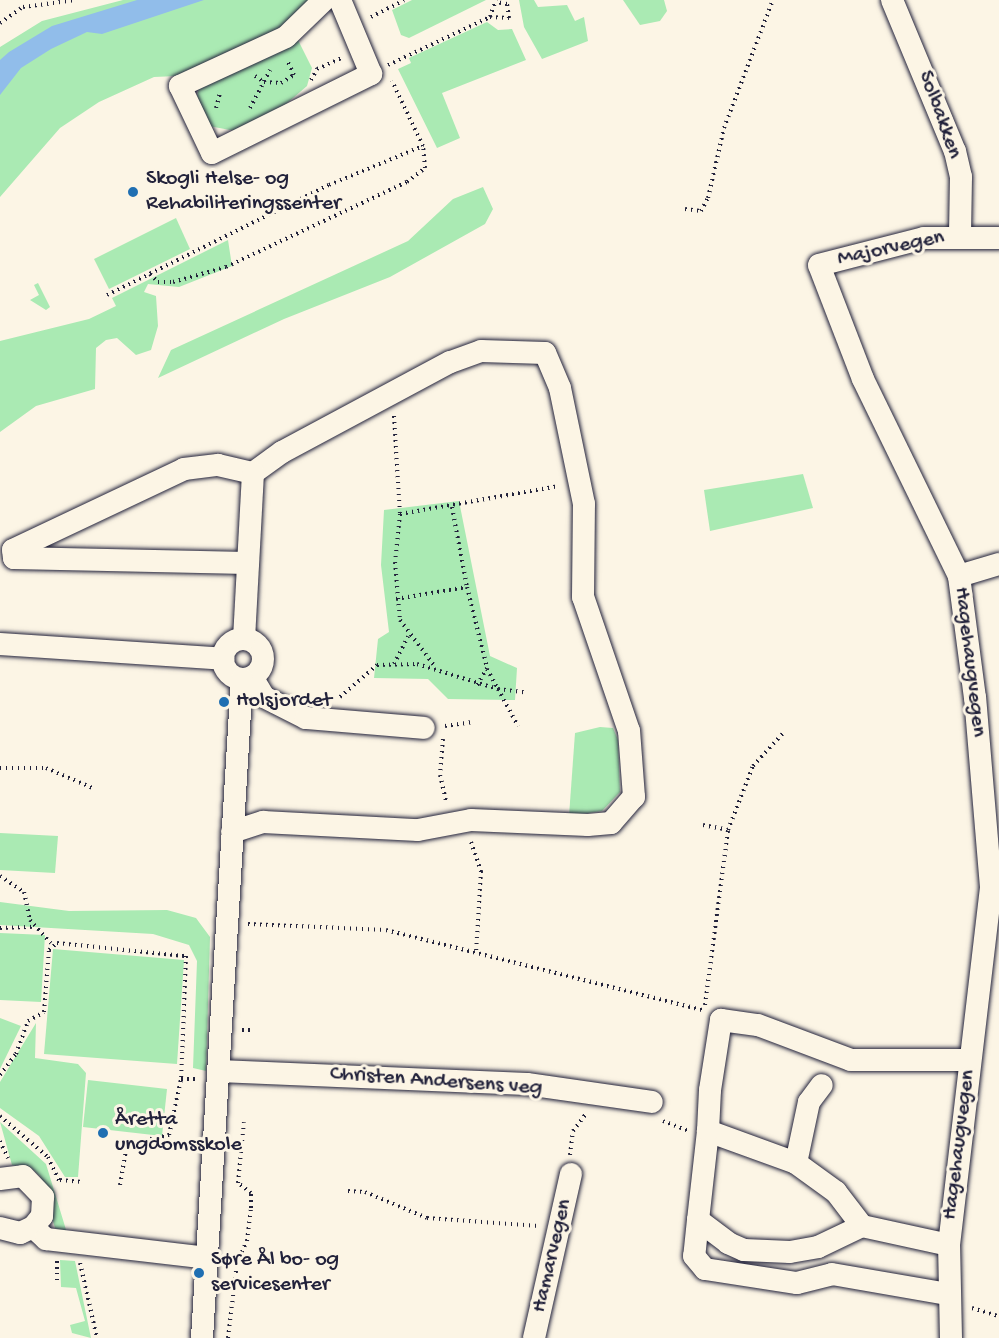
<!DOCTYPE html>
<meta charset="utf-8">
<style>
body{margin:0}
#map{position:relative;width:999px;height:1338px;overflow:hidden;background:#fcf5e5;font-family:"Gochi Hand",sans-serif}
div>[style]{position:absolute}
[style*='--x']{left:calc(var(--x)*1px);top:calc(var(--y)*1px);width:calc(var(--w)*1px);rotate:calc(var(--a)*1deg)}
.green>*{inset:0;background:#aaeab3}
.water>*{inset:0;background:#91bdea}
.path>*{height:4px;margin-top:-2px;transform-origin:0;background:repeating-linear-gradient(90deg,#22223b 0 1.5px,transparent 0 6px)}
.roads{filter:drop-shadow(0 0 2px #22223b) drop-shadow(0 0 2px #22223b)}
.minor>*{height:22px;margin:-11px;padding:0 11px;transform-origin:11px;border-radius:11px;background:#fcf5e5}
.minor>.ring{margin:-11px;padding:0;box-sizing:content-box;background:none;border:22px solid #fcf5e5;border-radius:50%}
.dots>*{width:16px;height:16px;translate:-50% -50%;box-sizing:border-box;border:3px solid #fcf5e5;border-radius:50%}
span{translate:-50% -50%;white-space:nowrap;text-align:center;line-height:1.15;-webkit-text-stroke:6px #fcf5e5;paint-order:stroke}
.street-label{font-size:22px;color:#22223b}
.poi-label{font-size:22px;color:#22223b}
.left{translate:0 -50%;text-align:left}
</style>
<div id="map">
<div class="green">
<i style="clip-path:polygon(123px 0,313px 0,281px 29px,177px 76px,154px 77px,99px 102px,60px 128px,0 197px,0 47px,42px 21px)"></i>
<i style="clip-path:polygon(412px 0,486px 0,409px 38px,401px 35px,392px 10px)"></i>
<i style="clip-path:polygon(519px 0,534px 0,538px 7px,567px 5px,575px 21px,584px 17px,588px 41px,542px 59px,524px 27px)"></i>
<i style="clip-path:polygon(623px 0,664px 0,667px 11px,660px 21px,640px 25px)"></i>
<i style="clip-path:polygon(487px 22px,498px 30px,512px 29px,526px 60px,442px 93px,460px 138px,437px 148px,398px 69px,411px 63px,409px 58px)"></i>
<i style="clip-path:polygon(298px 40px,312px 68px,307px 86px,279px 110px,235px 131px,209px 126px,197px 96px,199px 87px)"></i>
<i style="clip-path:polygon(483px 187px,493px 209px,485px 224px,390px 277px,284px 319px,158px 378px,171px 350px,408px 241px,453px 199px)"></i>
<i style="clip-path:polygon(176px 218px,190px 249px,109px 289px,94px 259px)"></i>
<i style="clip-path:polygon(228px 240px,232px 266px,179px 287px,148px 284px,144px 292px,156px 296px,158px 326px,151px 350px,136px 355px,117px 338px,106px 340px,96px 348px,95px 389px,36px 406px,0 432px,0 341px,89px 319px,116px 306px,112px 298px)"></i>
<i style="clip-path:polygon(38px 283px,50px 307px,46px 310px,30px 300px,39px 295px,34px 285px)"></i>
<i style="clip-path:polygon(803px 474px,813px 508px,710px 531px,704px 490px)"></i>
<i style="clip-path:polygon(459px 501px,490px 656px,517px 668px,515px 700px,448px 699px,428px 679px,374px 678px,378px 639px,389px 632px,381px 565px,384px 510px)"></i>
<i style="clip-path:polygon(600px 727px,613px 728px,618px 740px,620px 792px,602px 811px,569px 816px,575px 733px)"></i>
<i style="clip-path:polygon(0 833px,58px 836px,55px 873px,0 870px)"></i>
<i style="clip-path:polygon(0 902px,69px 911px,167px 910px,196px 918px,210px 937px,206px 1071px,193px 1068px,197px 961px,189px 945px,153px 934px,0 925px)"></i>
<i style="clip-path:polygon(0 933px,45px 935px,41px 1002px,0 1000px)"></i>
<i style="clip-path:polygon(53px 949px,184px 960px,177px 1064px,44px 1054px)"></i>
<i style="clip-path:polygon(0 1018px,21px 1026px,0 1069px)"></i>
<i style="clip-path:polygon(36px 1023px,35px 1058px,78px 1064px,86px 1073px,78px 1177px,65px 1177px,39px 1136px,0 1108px,0 1082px)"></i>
<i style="clip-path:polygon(88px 1080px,167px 1089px,162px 1136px,83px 1127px)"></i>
<i style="clip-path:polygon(0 1122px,46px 1164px,67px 1233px,55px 1228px,40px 1176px,30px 1167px,12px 1165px)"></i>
<i style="clip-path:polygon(60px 1260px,75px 1261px,91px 1338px,72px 1333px,70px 1325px,85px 1321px,76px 1288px,61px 1287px)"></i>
</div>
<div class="water">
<i style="clip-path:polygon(137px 0,204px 0,102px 34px,87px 32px,51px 49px,21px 68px,0 95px,0 60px,9px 52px,52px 26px)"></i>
</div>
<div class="path">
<i style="--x:371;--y:17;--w:37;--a:-27"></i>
<i style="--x:490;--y:17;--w:19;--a:3"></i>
<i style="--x:509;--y:18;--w:14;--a:-98"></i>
<i style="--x:507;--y:4;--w:11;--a:-170"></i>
<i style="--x:0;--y:23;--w:28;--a:-35"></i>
<i style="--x:23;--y:7;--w:53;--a:-7.5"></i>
<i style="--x:388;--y:65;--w:113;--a:-25.2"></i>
<i style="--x:490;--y:17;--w:18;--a:-71"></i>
<i style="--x:255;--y:76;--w:11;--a:34"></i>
<i style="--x:311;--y:80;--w:13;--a:-61"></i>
<i style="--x:317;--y:69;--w:27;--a:-24"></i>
<i style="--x:264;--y:82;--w:17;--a:3"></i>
<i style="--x:281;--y:83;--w:15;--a:-32"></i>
<i style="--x:294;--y:75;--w:14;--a:-115"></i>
<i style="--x:216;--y:108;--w:16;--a:-75"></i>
<i style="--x:250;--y:108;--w:43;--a:-62.2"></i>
<i style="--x:685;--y:209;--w:16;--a:7"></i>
<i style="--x:701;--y:211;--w:15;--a:-62"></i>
<i style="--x:708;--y:198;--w:72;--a:-77.1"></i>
<i style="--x:724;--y:128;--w:137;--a:-69.1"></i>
<i style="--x:150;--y:274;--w:11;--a:45"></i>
<i style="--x:158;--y:282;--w:15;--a:0"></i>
<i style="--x:173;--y:282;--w:55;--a:-15.8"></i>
<i style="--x:226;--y:267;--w:200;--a:-25.2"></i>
<i style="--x:407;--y:182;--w:23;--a:-38"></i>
<i style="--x:425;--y:168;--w:22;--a:-95"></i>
<i style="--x:107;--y:295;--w:248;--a:-26.4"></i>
<i style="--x:329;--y:185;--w:102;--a:-22.5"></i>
<i style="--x:423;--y:146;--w:72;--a:-115.5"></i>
<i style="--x:394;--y:416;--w:98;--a:86.5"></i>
<i style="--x:400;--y:514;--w:160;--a:-10"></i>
<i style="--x:452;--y:507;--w:81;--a:79.4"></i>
<i style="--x:400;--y:514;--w:48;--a:95.9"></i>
<i style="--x:395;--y:562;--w:58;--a:85.1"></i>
<i style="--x:400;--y:620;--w:60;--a:53.1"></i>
<i style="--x:396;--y:599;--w:72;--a:-9.6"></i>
<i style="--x:467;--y:587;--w:83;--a:76.1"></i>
<i style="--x:487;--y:668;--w:22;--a:120"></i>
<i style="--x:394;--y:664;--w:31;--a:-63"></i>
<i style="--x:487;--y:669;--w:23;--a:61"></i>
<i style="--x:498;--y:689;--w:26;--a:7"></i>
<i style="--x:340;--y:697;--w:49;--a:-40.9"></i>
<i style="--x:377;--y:665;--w:40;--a:-1.4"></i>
<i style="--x:417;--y:664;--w:85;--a:17.2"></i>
<i style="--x:498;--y:689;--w:42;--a:61.6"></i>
<i style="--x:445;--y:726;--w:28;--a:-8"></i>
<i style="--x:443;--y:739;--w:36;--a:95"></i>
<i style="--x:440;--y:775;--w:28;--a:77"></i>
<i style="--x:0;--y:768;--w:46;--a:0"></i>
<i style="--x:46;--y:768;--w:53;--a:23.2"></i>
<i style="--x:703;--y:825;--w:25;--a:11"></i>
<i style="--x:471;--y:842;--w:31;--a:71"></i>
<i style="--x:481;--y:871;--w:82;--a:93.5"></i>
<i style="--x:0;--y:876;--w:29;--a:34"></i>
<i style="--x:24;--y:892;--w:29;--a:78"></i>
<i style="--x:30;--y:920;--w:31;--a:48"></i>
<i style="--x:248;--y:924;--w:138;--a:2.5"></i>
<i style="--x:386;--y:930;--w:326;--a:14.2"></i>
<i style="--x:0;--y:928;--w:34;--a:-2"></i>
<i style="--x:705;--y:1005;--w:177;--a:-82.5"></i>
<i style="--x:728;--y:830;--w:69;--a:-68.7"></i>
<i style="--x:753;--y:766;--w:47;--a:-47.6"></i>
<i style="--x:242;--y:1030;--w:11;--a:0"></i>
<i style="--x:0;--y:1075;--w:26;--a:-53"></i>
<i style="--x:16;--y:1054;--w:35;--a:-70"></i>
<i style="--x:28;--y:1021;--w:18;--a:-29"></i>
<i style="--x:44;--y:1012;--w:62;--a:-85.4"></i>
<i style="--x:49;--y:950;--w:11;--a:-41"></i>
<i style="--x:57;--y:943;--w:130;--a:5.8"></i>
<i style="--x:186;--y:956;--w:123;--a:92.3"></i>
<i style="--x:0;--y:1116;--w:63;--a:40.5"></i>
<i style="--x:48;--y:1157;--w:29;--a:65"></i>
<i style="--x:663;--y:1121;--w:28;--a:21"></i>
<i style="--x:0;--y:1141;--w:19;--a:65"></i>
<i style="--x:570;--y:1155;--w:24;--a:-83"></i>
<i style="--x:573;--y:1131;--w:21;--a:-53"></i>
<i style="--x:60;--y:1180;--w:23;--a:5"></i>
<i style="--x:120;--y:1185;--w:42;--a:-80.3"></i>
<i style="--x:127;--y:1144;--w:43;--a:-12.1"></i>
<i style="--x:169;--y:1135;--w:57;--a:-77.9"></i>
<i style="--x:181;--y:1079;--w:16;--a:0"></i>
<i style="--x:348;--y:1191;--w:17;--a:3"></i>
<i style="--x:365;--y:1192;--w:67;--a:22.8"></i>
<i style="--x:427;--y:1218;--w:112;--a:4.1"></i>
<i style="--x:57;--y:1261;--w:23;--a:90"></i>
<i style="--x:80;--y:1263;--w:77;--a:77.2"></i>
<i style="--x:972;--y:1308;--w:28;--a:17"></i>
<i style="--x:228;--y:1338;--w:76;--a:-83.2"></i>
<i style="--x:237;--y:1263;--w:24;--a:-66"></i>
<i style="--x:247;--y:1241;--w:33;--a:-83"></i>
<i style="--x:251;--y:1208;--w:15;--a:-90"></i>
<i style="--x:251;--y:1193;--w:16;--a:-142"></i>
<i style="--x:238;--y:1183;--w:61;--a:-84.4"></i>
</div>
<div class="roads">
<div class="minor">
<i style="--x:324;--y:0;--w:53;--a:135.8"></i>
<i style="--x:286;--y:37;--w:117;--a:155.2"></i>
<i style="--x:180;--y:86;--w:74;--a:64.5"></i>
<i style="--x:212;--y:153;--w:178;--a:-26.4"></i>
<i style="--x:371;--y:74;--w:80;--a:-112.7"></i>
<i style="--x:892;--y:0;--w:164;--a:67.4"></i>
<i style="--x:955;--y:151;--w:27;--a:77"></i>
<i style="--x:961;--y:177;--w:58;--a:91"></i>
<i style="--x:247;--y:563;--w:233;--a:-178.8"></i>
<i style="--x:14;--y:558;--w:8;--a:-97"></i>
<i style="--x:13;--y:550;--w:189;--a:-25.3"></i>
<i style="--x:184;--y:469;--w:34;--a:-7"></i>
<i style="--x:218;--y:465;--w:36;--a:13"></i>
<i style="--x:959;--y:576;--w:42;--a:-16.7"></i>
<i class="ring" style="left:223px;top:639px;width:18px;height:18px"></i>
<i style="--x:0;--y:644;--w:224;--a:3.8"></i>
<i style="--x:252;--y:677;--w:23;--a:59"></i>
<i style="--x:264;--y:697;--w:47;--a:26.6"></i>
<i style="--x:306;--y:718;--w:118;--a:4.8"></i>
<i style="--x:232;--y:832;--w:33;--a:-18"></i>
<i style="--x:263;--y:822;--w:155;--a:3"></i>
<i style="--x:418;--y:830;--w:54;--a:-10.7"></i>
<i style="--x:471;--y:820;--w:117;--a:2.4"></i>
<i style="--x:588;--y:825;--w:23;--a:-5"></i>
<i style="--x:611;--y:823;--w:35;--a:-49"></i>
<i style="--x:634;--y:797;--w:66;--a:-94.3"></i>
<i style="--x:629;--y:731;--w:142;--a:-108.9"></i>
<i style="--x:583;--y:597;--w:93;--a:-89.4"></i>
<i style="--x:584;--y:504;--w:118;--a:-101.7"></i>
<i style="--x:560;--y:388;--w:38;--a:-113"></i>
<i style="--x:545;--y:353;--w:64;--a:-178.2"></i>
<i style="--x:481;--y:351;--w:33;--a:160"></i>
<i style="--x:450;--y:362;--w:191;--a:151.8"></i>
<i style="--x:282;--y:452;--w:36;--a:144"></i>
<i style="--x:253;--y:473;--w:166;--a:93.1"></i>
<i style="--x:219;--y:1071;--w:308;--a:2.4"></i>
<i style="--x:527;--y:1084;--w:126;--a:8.2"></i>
<i style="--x:708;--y:1131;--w:90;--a:96.4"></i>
<i style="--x:698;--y:1220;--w:38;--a:37"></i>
<i style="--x:728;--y:1243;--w:17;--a:24"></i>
<i style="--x:744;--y:1250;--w:46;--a:2.5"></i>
<i style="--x:790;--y:1252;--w:28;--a:-10"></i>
<i style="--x:818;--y:1247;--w:49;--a:-25.5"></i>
<i style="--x:796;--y:1163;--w:62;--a:-78"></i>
<i style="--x:809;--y:1102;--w:21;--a:-53"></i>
<i style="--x:0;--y:1179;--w:23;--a:-7"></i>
<i style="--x:23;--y:1176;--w:29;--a:46"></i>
<i style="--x:43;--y:1197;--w:19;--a:93"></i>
<i style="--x:42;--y:1216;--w:14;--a:129"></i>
<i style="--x:33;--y:1227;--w:14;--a:155"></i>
<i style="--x:20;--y:1233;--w:21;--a:-166"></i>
<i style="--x:698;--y:1220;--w:36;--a:96"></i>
<i style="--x:694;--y:1256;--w:17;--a:50"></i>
<i style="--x:705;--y:1269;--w:93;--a:8.7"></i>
<i style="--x:797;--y:1283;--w:36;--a:-14"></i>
<i style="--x:832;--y:1274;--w:118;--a:9.8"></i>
<i style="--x:33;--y:1227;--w:18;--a:43"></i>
<i style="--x:46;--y:1239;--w:162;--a:6.7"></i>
<i style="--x:949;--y:1245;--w:89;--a:-167.7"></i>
<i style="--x:862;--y:1226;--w:43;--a:-127.4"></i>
<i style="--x:836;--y:1192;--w:49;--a:-144.1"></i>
<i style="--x:796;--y:1163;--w:94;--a:-160"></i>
<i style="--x:708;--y:1131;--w:41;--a:-87.2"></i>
<i style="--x:710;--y:1090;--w:71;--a:-81.1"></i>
<i style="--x:721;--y:1020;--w:37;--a:8"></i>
<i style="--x:758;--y:1025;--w:99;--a:20.6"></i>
<i style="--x:851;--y:1060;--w:119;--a:0"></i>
<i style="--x:202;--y:1338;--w:660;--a:-86.53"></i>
<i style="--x:534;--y:1338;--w:168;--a:-77.3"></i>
<i style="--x:951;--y:1338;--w:93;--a:-91.2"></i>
<i style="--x:949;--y:1245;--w:360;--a:-83.3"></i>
<i style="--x:991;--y:887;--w:190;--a:-94.8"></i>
<i style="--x:975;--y:698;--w:123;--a:-97.5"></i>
<i style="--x:959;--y:576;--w:219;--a:-116"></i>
<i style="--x:863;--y:379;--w:122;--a:-111.1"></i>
<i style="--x:819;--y:265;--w:108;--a:-14.4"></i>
<i style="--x:924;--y:238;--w:75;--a:0"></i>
</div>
</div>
<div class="dots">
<i style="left:133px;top:192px;background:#1f6fb2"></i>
<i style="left:224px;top:702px;background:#1f6fb2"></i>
<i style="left:103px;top:1133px;background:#1f6fb2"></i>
<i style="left:199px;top:1273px;background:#1f6fb2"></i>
</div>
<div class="street-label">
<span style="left:939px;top:115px;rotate:70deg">Solbakken</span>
<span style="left:891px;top:249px;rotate:-12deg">Majorvegen</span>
<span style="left:969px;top:662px;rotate:83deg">Hagehaugvegen</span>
<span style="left:436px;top:1082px;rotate:4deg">Christen Andersens veg</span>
<span style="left:960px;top:1145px;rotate:-83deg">Hagehaugvegen</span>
<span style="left:553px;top:1256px;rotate:-77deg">Hamarvegen</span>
</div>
<div class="poi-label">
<span class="left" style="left:146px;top:192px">Skogli Helse- og<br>Rehabiliteringssenter</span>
<span class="left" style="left:236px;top:702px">Holsjordet</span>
<span class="left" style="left:115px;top:1133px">Åretta<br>ungdomsskole</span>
<span class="left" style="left:211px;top:1273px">Søre Ål bo- og<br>servicesenter</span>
</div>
</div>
